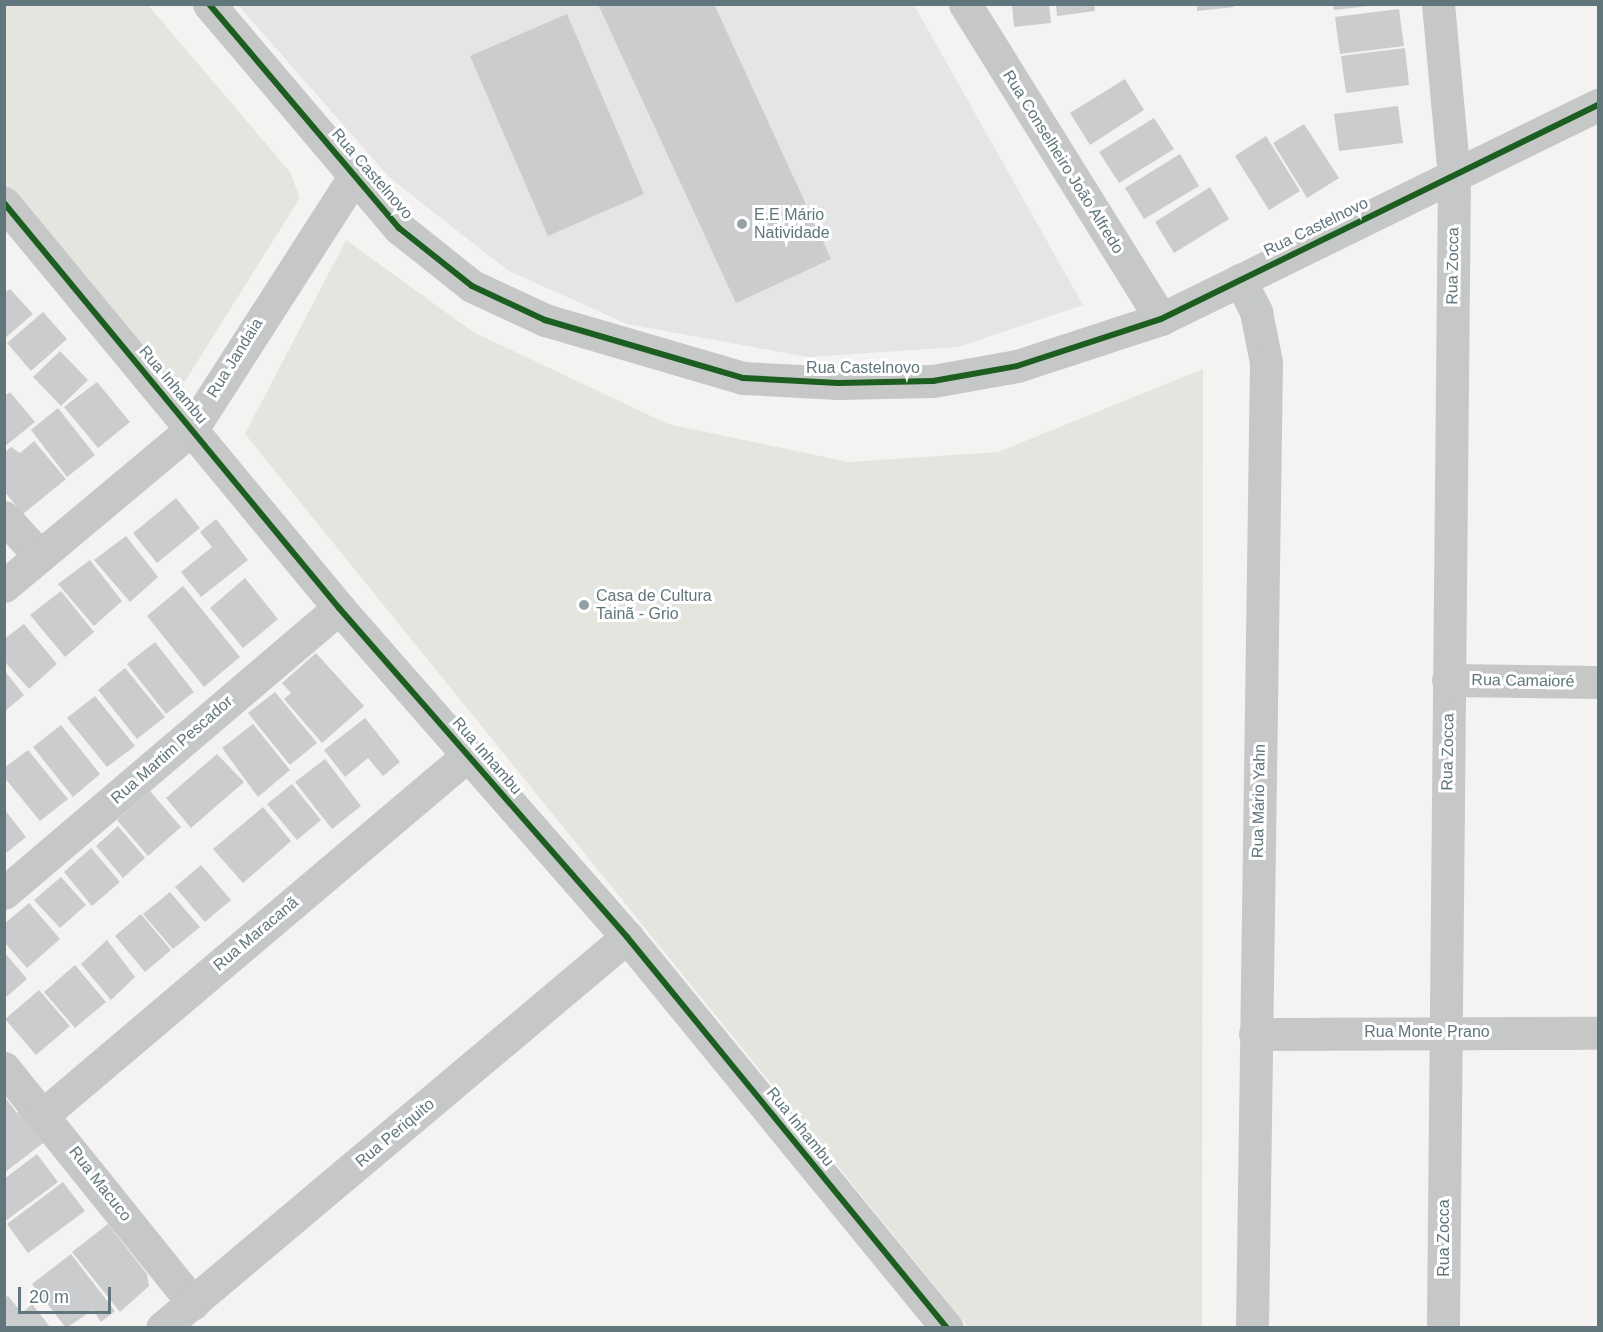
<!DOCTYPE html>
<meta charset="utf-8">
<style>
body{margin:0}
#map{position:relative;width:1603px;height:1332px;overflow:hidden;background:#f4f3f2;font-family:Arial,sans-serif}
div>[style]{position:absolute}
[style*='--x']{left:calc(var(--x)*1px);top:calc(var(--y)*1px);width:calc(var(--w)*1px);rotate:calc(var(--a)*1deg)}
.built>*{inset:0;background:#e4e5e4}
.green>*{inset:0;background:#e4e5df}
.building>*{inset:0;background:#cbcccd}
.street>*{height:33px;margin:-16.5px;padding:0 16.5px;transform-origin:16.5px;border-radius:16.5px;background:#c6c8c8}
.cycleway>*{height:6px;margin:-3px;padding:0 3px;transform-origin:3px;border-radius:3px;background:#1b5e20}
.dots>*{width:16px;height:16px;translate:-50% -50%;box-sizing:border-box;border:3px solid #fff;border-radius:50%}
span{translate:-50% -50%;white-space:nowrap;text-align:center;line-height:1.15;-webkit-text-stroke:6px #fff;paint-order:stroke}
.street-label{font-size:16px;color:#60767c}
.poi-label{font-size:16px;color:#60767c}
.left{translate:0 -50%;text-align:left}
.frame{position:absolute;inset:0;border:6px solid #60767c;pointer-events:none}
.scale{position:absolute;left:18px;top:1287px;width:93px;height:27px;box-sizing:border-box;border:3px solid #60767c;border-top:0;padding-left:8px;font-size:18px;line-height:21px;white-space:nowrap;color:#60767c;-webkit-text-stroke:4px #fff;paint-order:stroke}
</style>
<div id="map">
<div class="built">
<i style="clip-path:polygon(238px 5px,914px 5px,1083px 305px,958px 347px,808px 357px,627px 324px,507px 270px,389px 177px)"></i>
</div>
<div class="green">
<i style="clip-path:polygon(4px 5px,148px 5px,290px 172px,300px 198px,177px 394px,5px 189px)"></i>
<i style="clip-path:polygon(346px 240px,473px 332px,668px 424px,848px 462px,998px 452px,1203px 369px,1202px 1327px,968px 1327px,245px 434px)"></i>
</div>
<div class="building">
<i style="clip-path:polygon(598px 4px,714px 4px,831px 259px,736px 303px)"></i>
<i style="clip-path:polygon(1012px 4px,1049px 4px,1051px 23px,1014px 27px)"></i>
<i style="clip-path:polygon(1056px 4px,1094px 4px,1095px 11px,1057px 16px)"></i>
<i style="clip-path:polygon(1197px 4px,1234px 4px,1234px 7px,1197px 11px)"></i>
<i style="clip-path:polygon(1333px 4px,1368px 4px,1368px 6px,1334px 10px)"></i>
<i style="clip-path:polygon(1399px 9px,1404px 46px,1340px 54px,1335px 17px)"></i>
<i style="clip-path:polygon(567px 14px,644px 194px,548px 236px,470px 56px)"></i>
<i style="clip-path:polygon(1405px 48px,1409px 85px,1346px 93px,1341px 56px)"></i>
<i style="clip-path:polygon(1125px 79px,1144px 110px,1090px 145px,1070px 113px)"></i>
<i style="clip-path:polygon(1398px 106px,1403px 143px,1339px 151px,1334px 114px)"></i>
<i style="clip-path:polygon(1154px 118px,1174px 149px,1119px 183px,1099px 152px)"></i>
<i style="clip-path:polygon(1304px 124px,1339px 178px,1307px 198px,1273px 143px)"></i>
<i style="clip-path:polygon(1266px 136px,1300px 191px,1269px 210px,1235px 156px)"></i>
<i style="clip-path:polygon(1180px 154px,1199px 186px,1144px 219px,1125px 188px)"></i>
<i style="clip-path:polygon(1210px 187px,1229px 219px,1174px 253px,1155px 222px)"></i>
<i style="clip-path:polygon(10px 289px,33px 314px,4px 339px,4px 293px)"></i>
<i style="clip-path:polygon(43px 312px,67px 339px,31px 371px,7px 343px)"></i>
<i style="clip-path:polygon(60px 351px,88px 380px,61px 406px,33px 377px)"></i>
<i style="clip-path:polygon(97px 382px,130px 422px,98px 448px,64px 407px)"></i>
<i style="clip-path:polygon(10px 392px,35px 422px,4px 447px,4px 396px)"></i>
<i style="clip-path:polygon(58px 408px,95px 455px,67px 477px,31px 430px)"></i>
<i style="clip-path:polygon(34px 441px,66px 479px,23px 514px,4px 491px,4px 453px,11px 447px,20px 453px)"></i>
<i style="clip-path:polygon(176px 498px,200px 528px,157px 563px,133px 533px)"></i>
<i style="clip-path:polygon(216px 519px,248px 560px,201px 597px,181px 572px,212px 547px,200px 532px)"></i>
<i style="clip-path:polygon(126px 536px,158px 577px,130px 602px,94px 560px)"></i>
<i style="clip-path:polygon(90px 560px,122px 601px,94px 626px,58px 584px)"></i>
<i style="clip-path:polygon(245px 578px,278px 619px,243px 648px,210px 608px)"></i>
<i style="clip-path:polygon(183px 586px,240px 657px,204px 687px,147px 616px)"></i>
<i style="clip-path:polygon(61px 591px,94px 632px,65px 657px,30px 615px)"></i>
<i style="clip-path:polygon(24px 624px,57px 664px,29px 689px,4px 661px,4px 639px)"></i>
<i style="clip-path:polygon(155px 642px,194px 692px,166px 714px,127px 664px)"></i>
<i style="clip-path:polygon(316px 653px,364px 706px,322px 743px,284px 699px,291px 693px,282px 683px)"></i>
<i style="clip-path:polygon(125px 668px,165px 717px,137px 739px,98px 690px)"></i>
<i style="clip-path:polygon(4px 670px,24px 695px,4px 712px)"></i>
<i style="clip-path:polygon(275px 692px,317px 743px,290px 765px,248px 713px)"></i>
<i style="clip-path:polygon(95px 696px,135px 746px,107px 767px,67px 718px)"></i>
<i style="clip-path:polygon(365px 718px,400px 762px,383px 776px,368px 758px,345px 777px,324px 750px)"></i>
<i style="clip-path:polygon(253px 724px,290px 770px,258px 797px,222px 748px)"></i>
<i style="clip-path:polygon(61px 725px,100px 774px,73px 797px,33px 747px)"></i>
<i style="clip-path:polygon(28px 750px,68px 799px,40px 821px,4px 777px,4px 768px)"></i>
<i style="clip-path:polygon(217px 754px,244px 782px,191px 828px,166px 798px)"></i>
<i style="clip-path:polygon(325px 759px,361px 806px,332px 829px,295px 782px)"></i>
<i style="clip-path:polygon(292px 784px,321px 820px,297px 840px,267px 804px)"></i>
<i style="clip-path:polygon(150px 791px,181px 827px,148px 856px,117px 820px)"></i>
<i style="clip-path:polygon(263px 807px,291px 841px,243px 883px,213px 849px)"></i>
<i style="clip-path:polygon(5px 810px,26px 837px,5px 854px)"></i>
<i style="clip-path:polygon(118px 826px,145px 858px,123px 878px,96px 846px)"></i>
<i style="clip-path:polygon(91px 848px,120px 882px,92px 906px,64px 872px)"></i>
<i style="clip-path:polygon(201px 865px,231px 900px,205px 922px,175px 887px)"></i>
<i style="clip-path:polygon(61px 877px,86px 905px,60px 928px,34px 900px)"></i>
<i style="clip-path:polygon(170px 892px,200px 927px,173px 949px,143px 914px)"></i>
<i style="clip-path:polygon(29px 903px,60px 939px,27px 968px,4px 942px,4px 924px)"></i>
<i style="clip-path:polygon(141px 914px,171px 950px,145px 972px,115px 936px)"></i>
<i style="clip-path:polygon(107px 940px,135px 977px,111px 1000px,81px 964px)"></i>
<i style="clip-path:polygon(4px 952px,27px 979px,4px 999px)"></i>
<i style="clip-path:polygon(75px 965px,106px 1002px,75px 1028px,44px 992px)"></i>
<i style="clip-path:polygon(39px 990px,70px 1026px,36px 1055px,5px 1019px)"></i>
<i style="clip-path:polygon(4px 1096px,17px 1113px,23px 1109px,47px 1140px,4px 1173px)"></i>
<i style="clip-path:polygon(37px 1154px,58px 1182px,4px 1222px,4px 1179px)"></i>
<i style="clip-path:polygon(63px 1182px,85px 1211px,28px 1253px,7px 1224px)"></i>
<i style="clip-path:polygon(108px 1224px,147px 1274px,149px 1286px,120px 1312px,72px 1252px)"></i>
<i style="clip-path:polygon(71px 1254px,115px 1311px,101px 1322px,93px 1310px,66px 1328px,32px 1284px)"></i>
<i style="clip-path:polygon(8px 1296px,22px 1313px,32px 1304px,51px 1328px,9px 1328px,4px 1322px,4px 1298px)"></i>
</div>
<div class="street">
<i style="--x:209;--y:4;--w:294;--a:49.7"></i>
<i style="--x:399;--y:228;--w:93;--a:38.5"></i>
<i style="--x:472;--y:286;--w:81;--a:25"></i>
<i style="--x:545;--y:320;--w:206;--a:16.3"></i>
<i style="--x:743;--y:378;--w:95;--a:3"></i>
<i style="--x:838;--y:383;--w:95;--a:-1.2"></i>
<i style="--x:933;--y:381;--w:85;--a:-10.1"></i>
<i style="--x:1017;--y:366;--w:151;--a:-18.1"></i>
<i style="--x:1161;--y:319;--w:487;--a:-26.1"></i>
<i style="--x:965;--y:4;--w:371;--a:58.1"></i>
<i style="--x:1438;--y:4;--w:173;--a:84.7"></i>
<i style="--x:1454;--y:176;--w:1152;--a:90.55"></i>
<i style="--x:4;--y:203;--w:526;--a:50.4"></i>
<i style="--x:339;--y:608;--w:437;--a:48.8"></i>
<i style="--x:627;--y:937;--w:505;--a:50.7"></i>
<i style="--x:1240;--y:280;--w:36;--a:63"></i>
<i style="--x:1256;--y:312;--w:51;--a:78.7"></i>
<i style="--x:1266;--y:362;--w:966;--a:90.83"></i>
<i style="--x:4;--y:517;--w:53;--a:47.3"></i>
<i style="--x:4;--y:586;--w:245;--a:-39.9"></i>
<i style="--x:192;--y:429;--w:302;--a:-57.3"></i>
<i style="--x:1448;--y:680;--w:150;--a:0.8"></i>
<i style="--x:4;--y:893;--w:440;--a:-40.4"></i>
<i style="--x:1255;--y:1034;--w:343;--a:-0.2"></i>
<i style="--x:4;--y:1068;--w:302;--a:51.2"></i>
<i style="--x:44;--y:1114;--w:556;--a:-40.25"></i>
<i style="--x:162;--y:1328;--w:608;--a:-40.06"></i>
</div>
<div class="cycleway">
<i style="--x:209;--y:4;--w:294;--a:49.7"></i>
<i style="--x:399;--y:228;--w:93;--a:38.5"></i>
<i style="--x:472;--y:286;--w:81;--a:25"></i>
<i style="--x:545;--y:320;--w:206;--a:16.3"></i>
<i style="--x:743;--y:378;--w:95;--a:3"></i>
<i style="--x:838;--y:383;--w:95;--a:-1.2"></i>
<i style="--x:933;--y:381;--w:85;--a:-10.1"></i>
<i style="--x:1017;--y:366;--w:151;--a:-18.1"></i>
<i style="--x:1161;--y:319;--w:487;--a:-26.1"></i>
<i style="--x:4;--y:203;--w:526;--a:50.4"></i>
<i style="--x:339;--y:608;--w:437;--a:48.8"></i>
<i style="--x:627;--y:937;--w:505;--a:50.7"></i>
</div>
<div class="dots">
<i style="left:742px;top:224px;background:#94a2a5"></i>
<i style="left:584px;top:605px;background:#94a2a5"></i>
</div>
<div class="street-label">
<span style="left:1063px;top:162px;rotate:58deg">Rua Conselheiro João Alfredo</span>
<span style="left:372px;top:174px;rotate:49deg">Rua Castelnovo</span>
<span style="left:1316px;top:227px;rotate:-26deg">Rua Castelnovo</span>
<span style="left:1453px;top:266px;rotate:-89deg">Rua Zocca</span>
<span style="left:235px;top:358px;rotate:-58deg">Rua Jandaia</span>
<span style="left:863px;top:368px">Rua Castelnovo</span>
<span style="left:173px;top:385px;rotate:50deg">Rua Inhambu</span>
<span style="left:1523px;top:681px;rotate:1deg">Rua Camaioré</span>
<span style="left:172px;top:750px;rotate:-41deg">Rua Martim Pescador</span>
<span style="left:1448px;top:752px;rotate:-89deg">Rua Zocca</span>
<span style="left:487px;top:756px;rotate:49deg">Rua Inhambu</span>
<span style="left:1259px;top:801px;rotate:-89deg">Rua Mário Yahn</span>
<span style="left:256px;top:934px;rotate:-40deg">Rua Maracanã</span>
<span style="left:1427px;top:1032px">Rua Monte Prano</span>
<span style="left:800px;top:1127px;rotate:51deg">Rua Inhambu</span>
<span style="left:395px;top:1133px;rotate:-40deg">Rua Periquito</span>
<span style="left:100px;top:1184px;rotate:52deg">Rua Macuco</span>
<span style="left:1444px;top:1238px;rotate:-90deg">Rua Zocca</span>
</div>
<div class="poi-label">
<span class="left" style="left:754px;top:224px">E.E Mário<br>Natividade</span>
<span class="left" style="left:596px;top:605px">Casa de Cultura<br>Tainã - Grio</span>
</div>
<div class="frame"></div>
<div class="scale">20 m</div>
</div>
